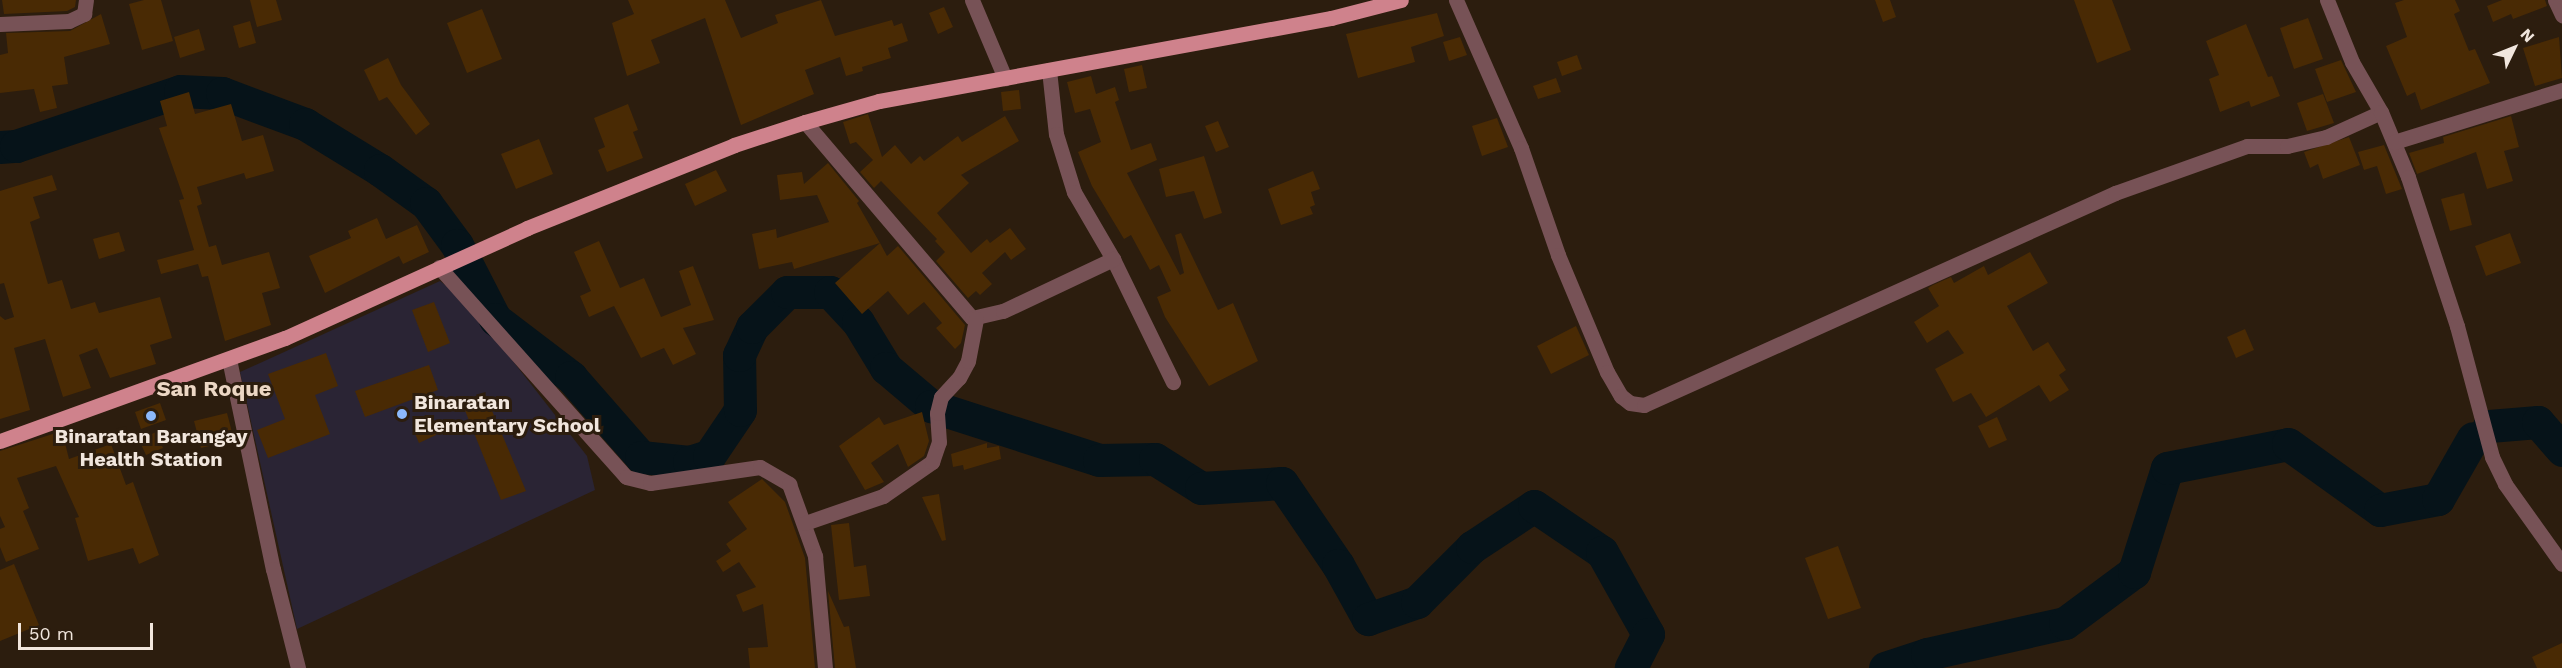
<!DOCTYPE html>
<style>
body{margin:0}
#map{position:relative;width:2562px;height:668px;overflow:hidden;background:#2c1d0e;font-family:"Work Sans",sans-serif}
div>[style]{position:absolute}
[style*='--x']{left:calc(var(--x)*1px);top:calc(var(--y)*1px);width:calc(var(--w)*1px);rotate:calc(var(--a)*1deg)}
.education>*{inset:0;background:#2a2434}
.river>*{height:33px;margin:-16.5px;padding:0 16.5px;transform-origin:16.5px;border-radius:16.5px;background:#061319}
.building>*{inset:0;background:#492a04}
.minor>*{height:15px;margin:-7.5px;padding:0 7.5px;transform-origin:7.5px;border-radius:7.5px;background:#775256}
.major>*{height:15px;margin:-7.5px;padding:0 7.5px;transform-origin:7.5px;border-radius:7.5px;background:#cf828c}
.dots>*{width:16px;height:16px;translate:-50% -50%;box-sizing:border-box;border:3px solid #2c1d0e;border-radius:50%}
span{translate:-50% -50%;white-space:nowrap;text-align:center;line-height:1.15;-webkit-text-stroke:6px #2c1d0e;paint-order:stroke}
.poi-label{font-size:20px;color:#f1e6dd;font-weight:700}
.left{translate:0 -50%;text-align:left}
.quarter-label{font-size:22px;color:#ecd7c4;font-weight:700}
.north{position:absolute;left:2484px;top:18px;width:60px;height:60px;-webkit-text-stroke:4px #2c1d0e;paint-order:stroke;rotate:47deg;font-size:16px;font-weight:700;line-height:24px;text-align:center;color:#f1e6dd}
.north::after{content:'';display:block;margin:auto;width:21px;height:27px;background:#f1e6dd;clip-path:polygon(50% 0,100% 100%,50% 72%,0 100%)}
.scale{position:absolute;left:18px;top:623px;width:135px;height:27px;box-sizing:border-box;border:3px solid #f1e6dd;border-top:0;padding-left:8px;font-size:18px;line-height:21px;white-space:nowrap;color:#f1e6dd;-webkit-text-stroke:4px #2c1d0e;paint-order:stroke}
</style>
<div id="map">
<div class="education">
<i style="clip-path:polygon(440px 281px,466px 301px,587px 456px,595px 490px,297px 629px,240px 372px)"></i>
</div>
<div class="river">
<i style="--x:0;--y:147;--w:16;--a:-4"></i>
<i style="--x:16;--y:146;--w:173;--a:-18.5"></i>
<i style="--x:180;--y:91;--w:42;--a:2.7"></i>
<i style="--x:222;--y:93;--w:89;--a:20.5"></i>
<i style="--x:305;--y:124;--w:88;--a:31.5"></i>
<i style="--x:380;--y:170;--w:57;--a:35.7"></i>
<i style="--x:426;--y:203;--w:52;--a:53.6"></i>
<i style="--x:457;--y:245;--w:83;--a:62.8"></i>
<i style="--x:495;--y:319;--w:96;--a:37.3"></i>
<i style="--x:571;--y:377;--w:106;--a:48.8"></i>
<i style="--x:641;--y:457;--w:48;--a:5.9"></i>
<i style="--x:689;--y:462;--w:21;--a:-17"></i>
<i style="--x:709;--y:456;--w:55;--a:-56"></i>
<i style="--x:740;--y:410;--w:55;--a:-91"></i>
<i style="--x:739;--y:355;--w:31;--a:-65"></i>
<i style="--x:752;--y:327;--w:49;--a:-45"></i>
<i style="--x:787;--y:292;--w:43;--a:0"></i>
<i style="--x:830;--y:292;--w:41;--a:47"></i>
<i style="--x:858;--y:322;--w:54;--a:58.7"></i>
<i style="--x:886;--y:368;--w:59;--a:40.2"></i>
<i style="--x:931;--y:406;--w:176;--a:17.8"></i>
<i style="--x:1099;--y:460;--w:56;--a:-1"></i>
<i style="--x:1155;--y:459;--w:54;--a:32.2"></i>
<i style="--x:1201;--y:488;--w:81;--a:-3.5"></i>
<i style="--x:1282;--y:483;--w:99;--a:55.7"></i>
<i style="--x:1338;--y:565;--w:62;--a:60.9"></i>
<i style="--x:1368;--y:619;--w:52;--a:-19.1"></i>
<i style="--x:1417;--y:602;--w:78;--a:-45"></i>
<i style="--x:1472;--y:547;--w:74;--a:-33.5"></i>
<i style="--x:1534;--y:506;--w:82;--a:34.1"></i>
<i style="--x:1602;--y:552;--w:94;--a:60.7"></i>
<i style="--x:1648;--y:634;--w:38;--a:117"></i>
<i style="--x:2489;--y:426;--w:49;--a:-4.7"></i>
<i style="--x:2538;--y:422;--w:37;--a:49"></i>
<i style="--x:1885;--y:668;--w:44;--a:-18.4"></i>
<i style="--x:1927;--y:654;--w:141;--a:-12.7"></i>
<i style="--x:2065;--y:623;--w:86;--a:-36.5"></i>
<i style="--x:2134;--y:572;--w:109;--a:-72.4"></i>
<i style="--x:2167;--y:468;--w:123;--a:-11.2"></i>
<i style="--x:2288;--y:444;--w:113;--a:35.7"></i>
<i style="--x:2380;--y:510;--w:59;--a:-10.7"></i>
<i style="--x:2438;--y:499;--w:70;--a:-60.2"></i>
</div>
<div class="building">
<i style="clip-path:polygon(2px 0,76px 0,75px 7px,67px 11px,4px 14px)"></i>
<i style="clip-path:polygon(144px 0,161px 0,173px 41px,142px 50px,129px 4px)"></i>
<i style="clip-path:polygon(250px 0,276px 0,282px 20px,257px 27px)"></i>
<i style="clip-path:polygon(628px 0,725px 0,741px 38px,778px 23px,775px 15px,821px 0,835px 36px,892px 20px,894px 26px,902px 23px,908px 41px,888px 48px,891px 58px,862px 67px,863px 71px,846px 76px,840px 57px,805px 70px,814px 94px,741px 125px,705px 18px,651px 40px,660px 63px,627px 76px,612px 23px,634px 14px)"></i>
<i style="clip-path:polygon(1875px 0,1890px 0,1896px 17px,1883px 22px)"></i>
<i style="clip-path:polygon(2074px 0,2112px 0,2131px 50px,2097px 63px)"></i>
<i style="clip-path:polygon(2404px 0,2455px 0,2460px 11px,2454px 14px,2469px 51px,2475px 49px,2490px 83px,2421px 110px,2415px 92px,2407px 96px,2386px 46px,2407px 37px,2395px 3px)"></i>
<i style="clip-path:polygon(2502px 0,2545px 0,2547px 6px,2513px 19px,2511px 14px,2493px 22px,2487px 6px)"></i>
<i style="clip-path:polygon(944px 7px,953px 27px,938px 34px,929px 13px)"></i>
<i style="clip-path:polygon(482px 9px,502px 59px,467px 73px,447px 23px)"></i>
<i style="clip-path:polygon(1437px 13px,1444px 36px,1411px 47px,1415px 62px,1358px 78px,1346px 34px)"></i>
<i style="clip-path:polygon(101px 14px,110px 44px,64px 57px,68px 84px,52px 86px,57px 108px,40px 112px,34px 89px,0 93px,0 55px,8px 53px,6px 33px,70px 31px)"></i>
<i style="clip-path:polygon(2308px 18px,2323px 59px,2294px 69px,2280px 28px)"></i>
<i style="clip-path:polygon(250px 21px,256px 43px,239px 48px,233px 26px)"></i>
<i style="clip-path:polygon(2246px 24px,2268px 77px,2272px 76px,2280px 96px,2251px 107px,2249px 101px,2220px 112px,2209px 79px,2219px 75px,2206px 41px)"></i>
<i style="clip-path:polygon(199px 29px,205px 50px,180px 58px,174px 37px)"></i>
<i style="clip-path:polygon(1460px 37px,1467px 55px,1449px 61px,1443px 42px)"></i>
<i style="clip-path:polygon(2559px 37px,2562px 78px,2535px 86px,2523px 48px)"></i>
<i style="clip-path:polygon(1577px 55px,1582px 69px,1562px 76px,1557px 62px)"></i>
<i style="clip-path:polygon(388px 58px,401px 85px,430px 124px,416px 135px,387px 97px,379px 101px,364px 70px)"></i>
<i style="clip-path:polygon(2341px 60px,2356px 92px,2327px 102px,2315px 69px)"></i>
<i style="clip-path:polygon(1142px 65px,1147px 88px,1129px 92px,1124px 69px)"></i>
<i style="clip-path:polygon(1091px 76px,1096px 94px,1115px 87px,1119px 100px,1115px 102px,1131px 150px,1151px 143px,1157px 160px,1127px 173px,1180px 275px,1184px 273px,1175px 235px,1181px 233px,1218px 310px,1233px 303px,1258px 361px,1209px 386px,1165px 317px,1157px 297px,1171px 291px,1159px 265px,1150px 270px,1131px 235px,1124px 239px,1092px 186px,1078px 152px,1101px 142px,1090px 109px,1075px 113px,1067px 82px)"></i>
<i style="clip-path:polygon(1556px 78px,1561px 92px,1538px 99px,1533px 86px)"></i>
<i style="clip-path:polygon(1019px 90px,1021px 109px,1003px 111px,1001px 92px)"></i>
<i style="clip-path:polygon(189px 92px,195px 114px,231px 104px,242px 141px,263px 135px,274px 171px,246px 179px,244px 173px,197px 187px,202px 204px,197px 206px,209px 247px,216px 245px,222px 265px,269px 252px,280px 288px,262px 293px,271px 325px,225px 341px,208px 276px,202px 277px,198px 264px,161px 274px,157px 260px,194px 250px,179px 200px,184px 199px,159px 128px,167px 126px,160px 101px)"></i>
<i style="clip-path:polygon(2323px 94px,2334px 123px,2307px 131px,2297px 103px)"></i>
<i style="clip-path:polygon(628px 104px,638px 130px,633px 132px,643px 158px,607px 172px,598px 150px,605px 147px,594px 118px)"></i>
<i style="clip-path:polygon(868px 114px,882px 157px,895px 145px,911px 164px,920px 156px,924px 161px,958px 136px,962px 142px,1005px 116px,1019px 141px,961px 175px,969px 183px,937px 213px,971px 253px,987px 239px,990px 243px,1010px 228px,1026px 249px,1011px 260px,1005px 252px,982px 273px,992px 284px,980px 295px,976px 291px,968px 298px,936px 261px,945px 252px,935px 241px,937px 239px,881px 181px,874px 188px,860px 172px,873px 160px,856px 142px,850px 144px,843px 122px)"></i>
<i style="clip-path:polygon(2511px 116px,2519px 147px,2504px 151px,2513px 181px,2487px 189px,2476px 152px,2417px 174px,2409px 153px,2444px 143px,2443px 137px)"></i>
<i style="clip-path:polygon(1497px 118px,1508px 147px,1482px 156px,1472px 126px)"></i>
<i style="clip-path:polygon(1218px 121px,1229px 147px,1216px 152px,1205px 126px)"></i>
<i style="clip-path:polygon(2349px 137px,2360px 165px,2323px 179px,2318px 164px,2310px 168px,2304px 152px)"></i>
<i style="clip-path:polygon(539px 139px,553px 174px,516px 189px,501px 154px)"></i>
<i style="clip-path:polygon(2384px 145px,2402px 189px,2386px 194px,2377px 166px,2364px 170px,2358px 152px)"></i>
<i style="clip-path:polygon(1204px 156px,1222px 213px,1204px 219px,1194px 191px,1166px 197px,1159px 169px)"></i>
<i style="clip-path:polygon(828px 163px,859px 201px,857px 203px,880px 243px,794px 269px,792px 262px,759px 269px,752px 234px,776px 229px,777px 238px,829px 222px,817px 195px,780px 200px,777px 175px,802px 172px,804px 184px)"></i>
<i style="clip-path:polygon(716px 170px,727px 191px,695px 206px,685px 184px)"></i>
<i style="clip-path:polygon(1313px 171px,1320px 189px,1311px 192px,1315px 205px,1310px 207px,1313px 214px,1281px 225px,1268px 189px)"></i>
<i style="clip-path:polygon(52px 175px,57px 190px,33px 197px,40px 218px,30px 222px,48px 284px,62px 280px,71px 309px,95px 302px,99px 313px,160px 297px,172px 338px,150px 345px,156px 364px,110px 378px,97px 348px,79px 355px,91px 388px,63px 397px,45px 339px,14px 348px,30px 410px,0 419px,0 316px,5px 320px,14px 317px,4px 283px,0 284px,0 191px)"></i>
<i style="clip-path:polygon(2464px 193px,2472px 225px,2450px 231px,2441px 199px)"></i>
<i style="clip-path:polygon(377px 218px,386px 239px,417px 225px,429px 252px,403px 264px,399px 256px,325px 293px,309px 256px,351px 238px,348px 231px)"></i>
<i style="clip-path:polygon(119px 232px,125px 251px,99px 259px,93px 239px)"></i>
<i style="clip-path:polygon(2510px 233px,2521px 263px,2486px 276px,2475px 246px)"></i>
<i style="clip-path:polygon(599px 241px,620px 288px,644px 278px,661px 317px,691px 305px,679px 271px,693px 266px,714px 320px,683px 328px,696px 354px,673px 365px,664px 348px,641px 358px,614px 306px,589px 317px,580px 296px,591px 291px,574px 252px)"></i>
<i style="clip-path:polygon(880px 243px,887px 256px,898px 246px,965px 325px,961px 343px,955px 349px,936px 328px,942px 323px,924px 302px,908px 315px,888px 291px,862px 314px,835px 283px)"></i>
<i style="clip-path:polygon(2030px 252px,2048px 283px,2007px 306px,2033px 351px,2048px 342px,2066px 370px,2059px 375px,2069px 390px,2050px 402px,2039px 385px,1986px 417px,1971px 393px,1953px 402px,1935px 369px,1964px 353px,1948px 330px,1927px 343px,1914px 322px,1939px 306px,1928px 288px,1933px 285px,1951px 277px,1954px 283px,1984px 266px,1988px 275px)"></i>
<i style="clip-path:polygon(434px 302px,450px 343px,428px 352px,412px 310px)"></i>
<i style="clip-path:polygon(1576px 326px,1589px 355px,1551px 374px,1537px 346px)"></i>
<i style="clip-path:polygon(2245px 329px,2254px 350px,2236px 358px,2227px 337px)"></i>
<i style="clip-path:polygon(326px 353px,338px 386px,315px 395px,330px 434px,268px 458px,257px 430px,285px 419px,268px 374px)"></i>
<i style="clip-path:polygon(429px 365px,438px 390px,365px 417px,355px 391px)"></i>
<i style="clip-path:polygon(487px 399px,526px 491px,501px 500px,464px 408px)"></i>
<i style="clip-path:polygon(160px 403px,166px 420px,141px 429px,135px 412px)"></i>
<i style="clip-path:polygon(922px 412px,929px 441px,924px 456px,908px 467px,898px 444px,871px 463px,884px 482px,865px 490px,839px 446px,879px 417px,884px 425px)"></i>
<i style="clip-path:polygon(227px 413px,234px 440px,201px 448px,194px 421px)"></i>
<i style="clip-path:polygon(1997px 417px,2007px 440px,1989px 448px,1978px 426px)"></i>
<i style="clip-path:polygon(431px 422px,436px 435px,419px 443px,413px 429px)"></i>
<i style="clip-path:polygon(62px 431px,69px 459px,111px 444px,126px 485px,133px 482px,159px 555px,139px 564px,133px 548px,88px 561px,75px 518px,79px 517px,56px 466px,17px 478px,29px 508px,23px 511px,39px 549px,6px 562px,0 547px,0 529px,5px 527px,0 516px,0 451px)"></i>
<i style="clip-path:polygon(156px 432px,163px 448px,146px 455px,139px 440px)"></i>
<i style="clip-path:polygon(987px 443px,987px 448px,999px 446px,1001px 459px,964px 470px,963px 465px,953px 467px,951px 454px)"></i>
<i style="clip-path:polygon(762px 479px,785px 502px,805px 558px,815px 668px,750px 668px,748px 648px,768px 647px,763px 604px,743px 612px,736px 595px,756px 587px,739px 562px,723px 572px,716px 561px,731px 551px,726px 544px,747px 529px,728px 502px)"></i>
<i style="clip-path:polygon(939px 494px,946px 540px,942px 541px,922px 497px)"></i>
<i style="clip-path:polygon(849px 523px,854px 567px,866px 565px,870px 596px,839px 600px,831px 525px)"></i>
<i style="clip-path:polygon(1838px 546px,1861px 608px,1828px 619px,1805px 558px)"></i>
<i style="clip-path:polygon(14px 564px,39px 625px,0 641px,0 570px)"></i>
<i style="clip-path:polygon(828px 591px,844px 627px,849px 626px,856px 668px,835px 668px)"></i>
<i style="clip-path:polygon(2562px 643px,2562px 668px,2537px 668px,2532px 657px)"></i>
</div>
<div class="minor">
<i style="--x:972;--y:0;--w:85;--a:67.1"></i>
<i style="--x:1456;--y:0;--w:162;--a:66.3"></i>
<i style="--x:1521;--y:148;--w:113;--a:70.9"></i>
<i style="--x:1558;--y:255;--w:127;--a:67.3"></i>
<i style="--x:1607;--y:372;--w:28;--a:60"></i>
<i style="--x:1621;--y:396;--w:11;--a:38"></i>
<i style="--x:1630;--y:403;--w:14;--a:8"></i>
<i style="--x:1644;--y:405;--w:517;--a:-24.23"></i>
<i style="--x:2115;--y:193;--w:140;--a:-19.6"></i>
<i style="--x:2247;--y:146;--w:40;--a:0"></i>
<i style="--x:2287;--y:146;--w:40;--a:-13"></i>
<i style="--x:2326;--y:137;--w:60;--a:-24.4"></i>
<i style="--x:2327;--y:0;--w:67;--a:68"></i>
<i style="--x:2352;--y:62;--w:58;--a:59.9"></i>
<i style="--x:2381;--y:112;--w:70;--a:67.4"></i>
<i style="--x:2408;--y:177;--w:157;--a:71.8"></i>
<i style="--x:2457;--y:326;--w:136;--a:75"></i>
<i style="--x:2492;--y:457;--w:30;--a:64"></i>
<i style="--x:2505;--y:484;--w:98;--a:54.5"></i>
<i style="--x:2555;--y:0;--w:17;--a:65"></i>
<i style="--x:0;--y:24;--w:69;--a:-2.5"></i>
<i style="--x:69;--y:21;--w:17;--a:-25"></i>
<i style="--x:84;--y:14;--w:14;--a:-82"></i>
<i style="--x:1049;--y:70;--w:64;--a:83.8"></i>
<i style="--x:1056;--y:134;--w:61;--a:72.8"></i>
<i style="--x:1074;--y:192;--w:78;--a:59.8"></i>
<i style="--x:1113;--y:259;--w:137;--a:64"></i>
<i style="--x:805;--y:122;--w:257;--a:49.6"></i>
<i style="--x:972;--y:318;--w:32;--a:-13"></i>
<i style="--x:1003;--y:311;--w:122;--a:-25.3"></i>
<i style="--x:2394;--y:142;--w:176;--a:-17.2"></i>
<i style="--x:439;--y:267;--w:281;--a:48.3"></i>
<i style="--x:626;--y:477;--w:25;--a:14"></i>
<i style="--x:650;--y:483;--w:111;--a:-8.3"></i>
<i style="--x:760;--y:467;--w:34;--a:30"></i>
<i style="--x:789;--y:484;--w:77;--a:70.1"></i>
<i style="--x:815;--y:556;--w:112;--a:84.9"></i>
<i style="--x:229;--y:359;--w:215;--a:78.2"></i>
<i style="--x:273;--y:569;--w:102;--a:75.8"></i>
<i style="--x:805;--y:523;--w:83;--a:-19.1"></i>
<i style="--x:883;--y:496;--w:60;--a:-34.8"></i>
<i style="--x:932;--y:462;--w:21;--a:-71"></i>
<i style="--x:939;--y:442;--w:29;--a:-94"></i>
<i style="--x:937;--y:413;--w:16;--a:-76"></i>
<i style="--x:941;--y:397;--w:26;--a:-47"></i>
<i style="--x:959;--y:378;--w:19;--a:-62"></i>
<i style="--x:968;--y:361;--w:43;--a:-79.2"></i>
</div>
<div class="major">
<i style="--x:0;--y:441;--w:303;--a:-19.9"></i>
<i style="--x:285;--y:338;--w:266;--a:-24.4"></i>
<i style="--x:527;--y:228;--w:223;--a:-21.8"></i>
<i style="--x:734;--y:145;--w:75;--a:-17.9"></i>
<i style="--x:805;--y:122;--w:77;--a:-15.8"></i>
<i style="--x:879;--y:101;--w:460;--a:-10.4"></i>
<i style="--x:1331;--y:18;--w:72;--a:-14.4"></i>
</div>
<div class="dots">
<i style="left:402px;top:414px;background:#8cb9fc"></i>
<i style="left:151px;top:416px;background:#8cb9fc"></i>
</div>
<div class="poi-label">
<span class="left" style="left:414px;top:414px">Binaratan<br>Elementary School</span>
<span style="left:151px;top:448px">Binaratan Barangay<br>Health Station</span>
</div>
<div class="quarter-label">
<span style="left:214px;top:389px">San Roque</span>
</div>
<div class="north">N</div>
<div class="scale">50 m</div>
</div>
